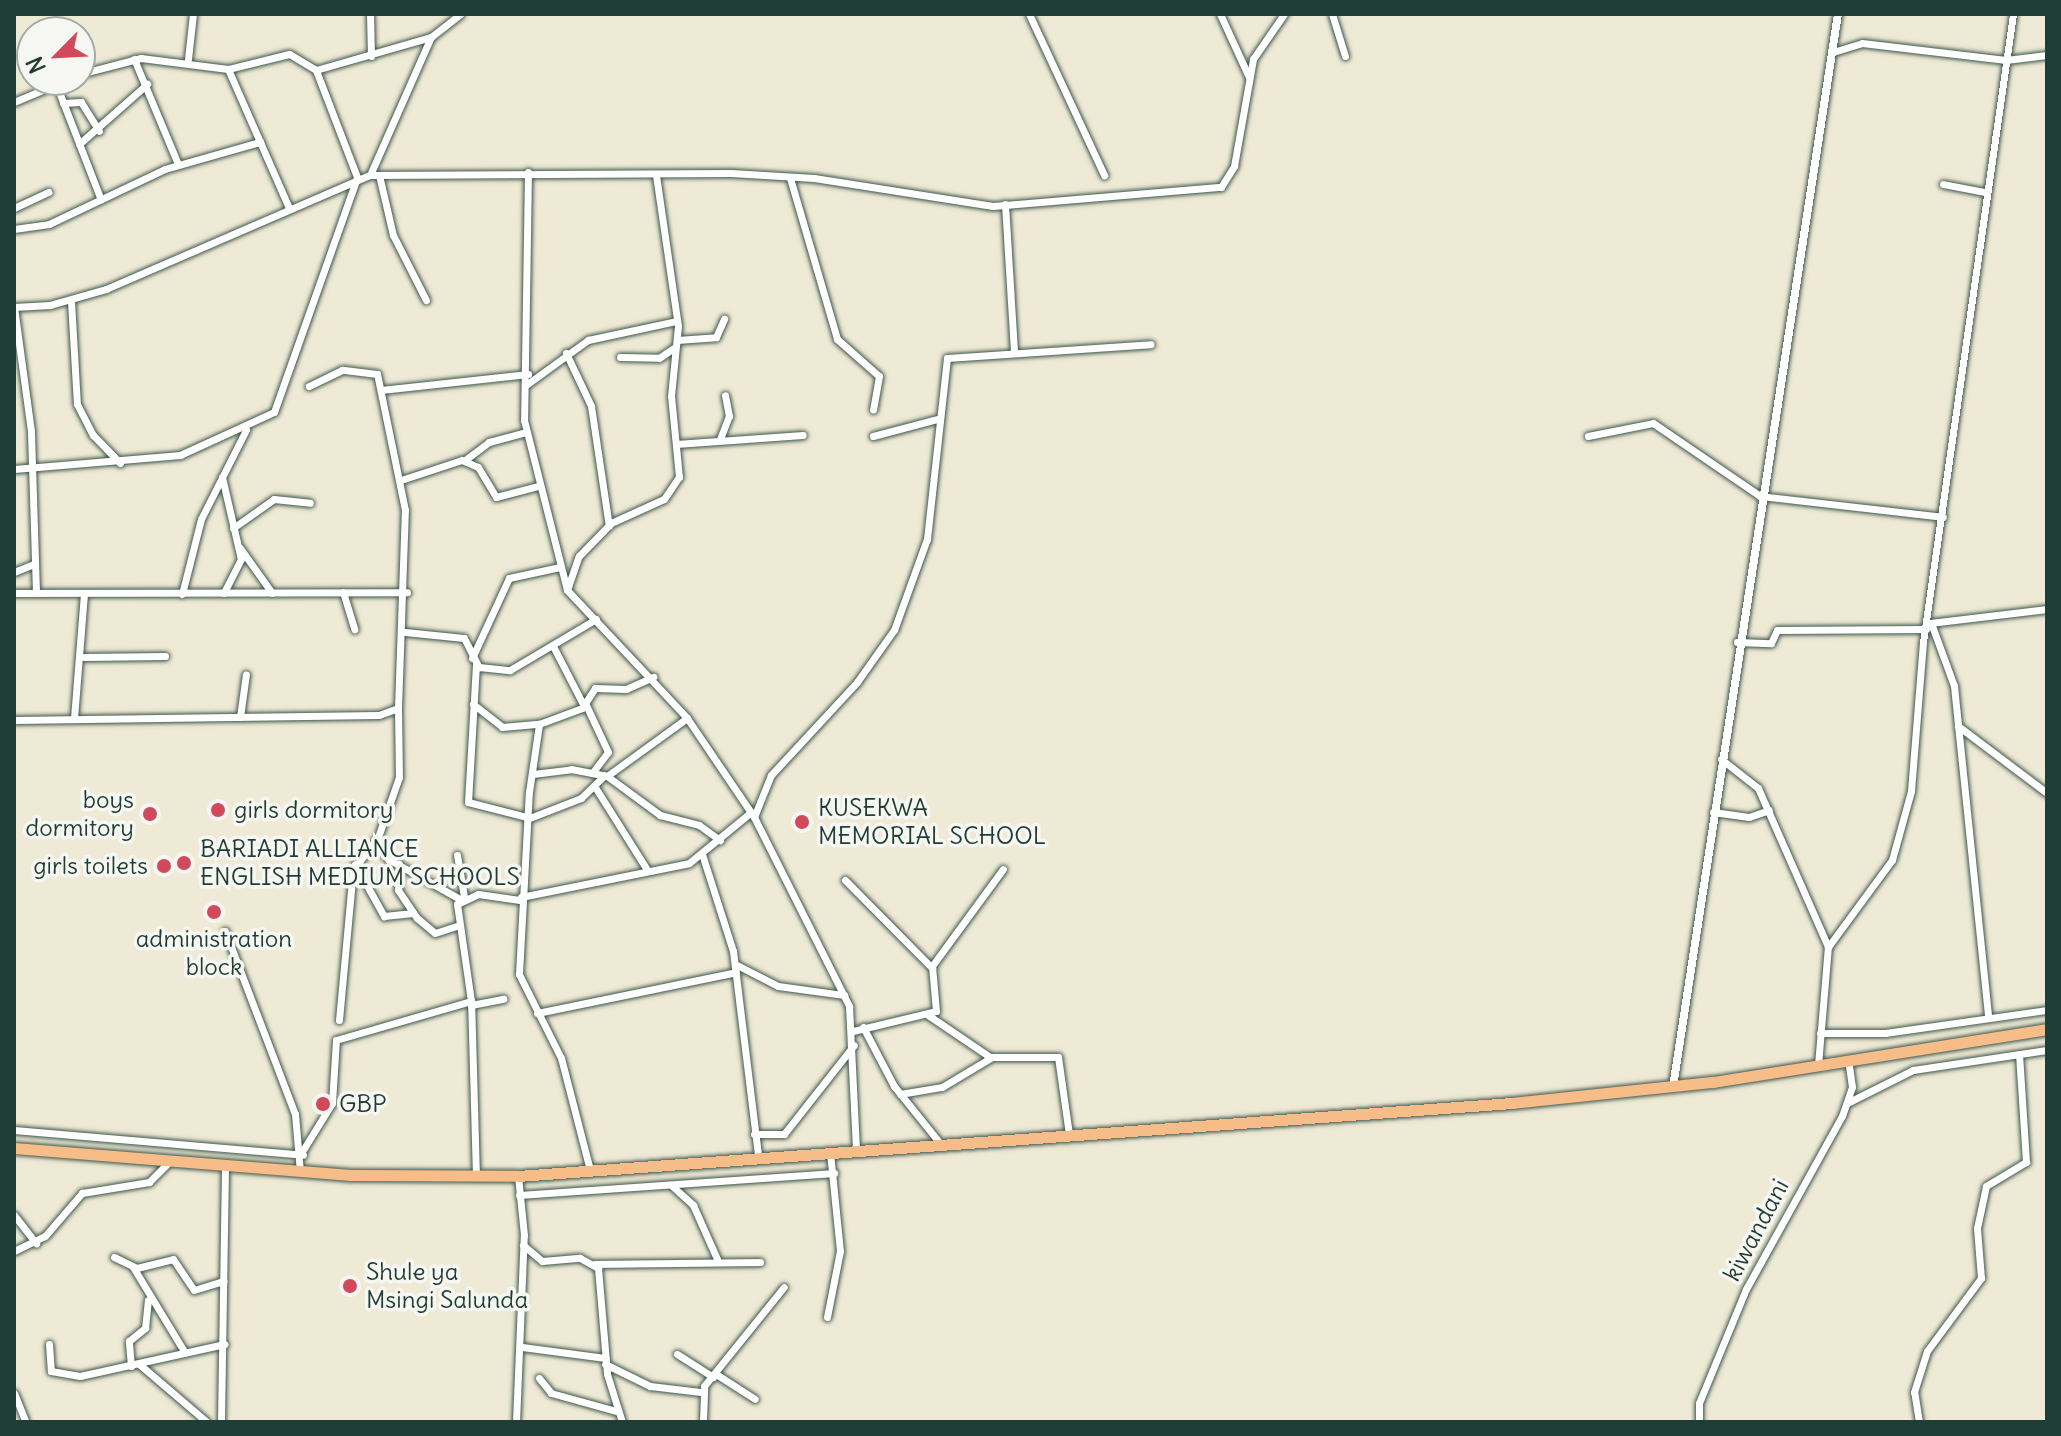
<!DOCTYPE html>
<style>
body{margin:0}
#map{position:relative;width:2061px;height:1436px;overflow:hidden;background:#efead5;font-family:Delius,sans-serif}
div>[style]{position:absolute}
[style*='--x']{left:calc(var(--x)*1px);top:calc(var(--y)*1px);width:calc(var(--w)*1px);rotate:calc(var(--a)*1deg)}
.roads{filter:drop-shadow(0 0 2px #3e574c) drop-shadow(0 0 2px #3e574c)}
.minor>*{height:7px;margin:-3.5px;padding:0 3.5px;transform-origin:3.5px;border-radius:3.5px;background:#fff}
.tertiary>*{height:8px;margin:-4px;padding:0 4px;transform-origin:4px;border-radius:4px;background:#fff}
.trunk>*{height:11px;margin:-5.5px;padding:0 5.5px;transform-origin:5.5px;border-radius:5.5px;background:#f7bd88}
.dots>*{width:22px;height:22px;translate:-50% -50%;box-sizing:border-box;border:4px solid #f6f6f2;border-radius:50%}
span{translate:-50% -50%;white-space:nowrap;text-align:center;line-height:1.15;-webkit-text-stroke:7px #f6f6f2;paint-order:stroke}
.poi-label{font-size:24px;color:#1f3d34}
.right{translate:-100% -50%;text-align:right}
.left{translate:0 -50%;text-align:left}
.street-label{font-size:24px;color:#1f3d34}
.frame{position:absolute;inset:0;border:16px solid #1f3d34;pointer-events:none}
.north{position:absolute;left:16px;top:16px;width:80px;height:80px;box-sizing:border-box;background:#f6f6f2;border:2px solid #a0aca6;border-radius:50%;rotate:246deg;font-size:22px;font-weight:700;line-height:32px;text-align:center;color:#1f3d34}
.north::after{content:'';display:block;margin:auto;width:28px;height:36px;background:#d1495b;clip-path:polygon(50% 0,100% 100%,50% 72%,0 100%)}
</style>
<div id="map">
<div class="roads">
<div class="minor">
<i style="--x:370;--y:14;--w:42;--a:88.6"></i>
<i style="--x:1029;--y:14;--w:178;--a:65"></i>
<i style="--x:1220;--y:14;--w:69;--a:65.3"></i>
<i style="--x:1332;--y:14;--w:44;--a:72.8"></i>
<i style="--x:1833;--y:52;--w:30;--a:-17"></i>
<i style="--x:1862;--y:43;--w:145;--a:6.7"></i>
<i style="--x:2006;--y:60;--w:41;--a:-7"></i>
<i style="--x:134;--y:59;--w:114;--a:67.3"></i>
<i style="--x:188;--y:59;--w:45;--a:-83.7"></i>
<i style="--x:228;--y:69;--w:152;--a:66.3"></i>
<i style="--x:316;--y:70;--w:120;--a:-16"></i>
<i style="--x:56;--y:84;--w:124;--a:68.8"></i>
<i style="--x:14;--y:102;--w:56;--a:-22.9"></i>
<i style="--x:63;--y:103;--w:18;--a:-3"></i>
<i style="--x:81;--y:102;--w:34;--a:58"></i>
<i style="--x:79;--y:144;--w:91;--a:-41.4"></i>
<i style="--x:528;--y:172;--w:248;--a:90.9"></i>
<i style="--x:524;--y:420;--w:175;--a:75.8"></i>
<i style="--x:567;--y:590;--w:175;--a:46.8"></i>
<i style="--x:687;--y:718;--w:120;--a:55.9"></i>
<i style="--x:754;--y:817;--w:212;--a:63.3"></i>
<i style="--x:849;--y:1006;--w:142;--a:87.2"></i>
<i style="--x:370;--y:175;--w:151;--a:-66.2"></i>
<i style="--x:431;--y:37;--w:37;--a:-38"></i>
<i style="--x:379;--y:175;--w:62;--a:76.9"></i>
<i style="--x:393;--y:235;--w:73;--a:63.1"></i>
<i style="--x:790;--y:178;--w:168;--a:73.7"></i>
<i style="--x:837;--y:339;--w:56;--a:41.4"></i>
<i style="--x:879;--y:376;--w:34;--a:100"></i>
<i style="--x:1943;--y:184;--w:42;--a:11"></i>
<i style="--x:1005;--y:204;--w:146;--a:86.5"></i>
<i style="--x:14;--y:208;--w:38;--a:-25"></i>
<i style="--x:14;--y:229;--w:35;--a:-8"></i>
<i style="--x:49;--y:224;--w:128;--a:-25.4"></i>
<i style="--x:165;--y:169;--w:99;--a:-15.9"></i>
<i style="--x:71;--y:301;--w:103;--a:86.7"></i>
<i style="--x:77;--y:404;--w:35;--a:63"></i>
<i style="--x:93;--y:435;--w:39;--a:46"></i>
<i style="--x:677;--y:340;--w:39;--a:-4"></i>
<i style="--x:716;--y:337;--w:20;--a:-66"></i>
<i style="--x:566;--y:353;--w:59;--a:64.7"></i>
<i style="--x:591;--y:406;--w:121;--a:81.5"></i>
<i style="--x:620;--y:357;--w:39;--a:1"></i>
<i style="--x:659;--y:358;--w:18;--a:-34"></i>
<i style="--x:526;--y:385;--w:77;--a:-36"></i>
<i style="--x:588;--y:340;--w:91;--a:-12.1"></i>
<i style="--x:381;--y:390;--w:148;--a:-6.2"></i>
<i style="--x:873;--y:436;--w:66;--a:-14.9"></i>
<i style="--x:1588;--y:436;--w:66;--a:-11.3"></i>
<i style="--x:1653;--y:423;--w:130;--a:34.3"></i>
<i style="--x:1760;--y:496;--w:184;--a:6.5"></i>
<i style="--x:720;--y:439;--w:25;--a:-69"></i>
<i style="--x:729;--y:416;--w:21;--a:-101"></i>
<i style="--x:676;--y:444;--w:127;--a:-4.1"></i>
<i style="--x:465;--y:460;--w:30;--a:-37"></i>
<i style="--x:489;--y:442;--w:38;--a:-15"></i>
<i style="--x:14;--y:469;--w:167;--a:-4.8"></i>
<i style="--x:180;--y:455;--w:103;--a:-24.6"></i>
<i style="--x:274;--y:412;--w:249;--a:-70.5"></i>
<i style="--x:357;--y:177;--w:115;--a:-111"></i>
<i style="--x:316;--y:70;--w:31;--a:-149"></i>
<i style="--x:289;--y:54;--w:63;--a:166.2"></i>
<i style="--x:228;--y:69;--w:88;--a:-172.8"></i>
<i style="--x:141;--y:58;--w:63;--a:165.3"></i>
<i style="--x:222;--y:477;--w:84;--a:77"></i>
<i style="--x:241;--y:559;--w:38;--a:117"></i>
<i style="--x:401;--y:480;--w:64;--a:-18.2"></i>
<i style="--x:462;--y:460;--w:17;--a:24"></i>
<i style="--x:478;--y:467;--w:35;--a:59"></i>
<i style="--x:496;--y:497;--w:43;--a:-14.7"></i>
<i style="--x:233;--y:528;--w:50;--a:-35.3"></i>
<i style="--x:274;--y:499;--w:36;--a:6"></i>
<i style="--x:240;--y:548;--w:55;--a:54.6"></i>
<i style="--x:14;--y:572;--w:22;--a:-22"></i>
<i style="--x:567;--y:590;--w:36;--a:-71"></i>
<i style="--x:579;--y:556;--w:46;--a:-45.9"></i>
<i style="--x:611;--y:523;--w:58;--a:-24.4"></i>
<i style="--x:664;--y:499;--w:27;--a:-56"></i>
<i style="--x:679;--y:477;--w:81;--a:-95.6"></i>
<i style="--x:671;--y:396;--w:70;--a:-84.3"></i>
<i style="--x:678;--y:326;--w:153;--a:-98.3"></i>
<i style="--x:36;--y:592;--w:161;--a:-91.8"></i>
<i style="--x:31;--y:431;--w:125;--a:-97.8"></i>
<i style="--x:14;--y:307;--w:36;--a:-3"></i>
<i style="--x:50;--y:305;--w:58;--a:-15.9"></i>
<i style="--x:106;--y:289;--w:288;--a:-23.4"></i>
<i style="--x:370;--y:175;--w:361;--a:-0.3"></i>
<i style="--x:731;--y:173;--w:83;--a:3.4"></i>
<i style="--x:814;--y:178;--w:181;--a:8.9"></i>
<i style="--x:993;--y:206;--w:229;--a:-4.8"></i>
<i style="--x:1221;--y:187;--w:25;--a:-58"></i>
<i style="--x:1234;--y:166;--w:109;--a:-79.9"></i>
<i style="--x:1253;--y:59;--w:55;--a:-55.4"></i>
<i style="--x:343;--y:592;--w:39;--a:73"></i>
<i style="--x:14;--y:593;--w:393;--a:-0.1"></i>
<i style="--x:182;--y:594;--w:77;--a:-75.8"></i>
<i style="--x:201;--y:519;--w:100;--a:-63.2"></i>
<i style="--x:1930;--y:623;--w:118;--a:-6.8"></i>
<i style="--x:1931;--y:623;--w:67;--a:69.9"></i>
<i style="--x:1954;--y:686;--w:332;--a:84.1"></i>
<i style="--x:405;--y:632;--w:59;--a:5.8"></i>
<i style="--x:464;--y:638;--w:33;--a:63"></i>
<i style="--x:479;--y:667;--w:31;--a:6"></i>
<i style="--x:510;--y:670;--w:100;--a:-30.7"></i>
<i style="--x:1737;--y:642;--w:34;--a:2"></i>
<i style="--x:1771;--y:643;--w:14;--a:-65"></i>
<i style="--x:1777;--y:630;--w:149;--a:-0.4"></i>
<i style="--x:554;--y:648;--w:65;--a:62.7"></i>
<i style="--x:84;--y:657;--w:81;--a:-0.7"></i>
<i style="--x:472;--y:658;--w:88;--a:-65.2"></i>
<i style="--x:509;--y:578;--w:52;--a:-12.2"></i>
<i style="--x:476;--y:664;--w:138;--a:93.3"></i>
<i style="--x:468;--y:802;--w:61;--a:14.3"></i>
<i style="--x:473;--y:704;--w:37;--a:38"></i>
<i style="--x:502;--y:727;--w:37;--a:-5"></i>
<i style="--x:586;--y:705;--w:52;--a:64.9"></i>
<i style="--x:608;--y:752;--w:26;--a:127"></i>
<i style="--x:398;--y:708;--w:69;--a:89.2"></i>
<i style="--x:399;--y:777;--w:70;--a:109.2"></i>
<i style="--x:376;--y:843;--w:20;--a:53"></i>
<i style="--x:388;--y:859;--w:82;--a:29.1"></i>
<i style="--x:240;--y:717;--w:43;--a:-82.1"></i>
<i style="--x:74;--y:718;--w:125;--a:-85.4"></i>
<i style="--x:14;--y:720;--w:365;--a:-0.8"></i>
<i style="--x:379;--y:715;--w:20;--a:-20"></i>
<i style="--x:398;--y:708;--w:198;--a:-88"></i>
<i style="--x:405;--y:510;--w:139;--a:-101.6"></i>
<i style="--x:377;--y:374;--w:35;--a:-173"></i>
<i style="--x:342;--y:370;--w:37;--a:154"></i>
<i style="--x:1958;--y:726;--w:111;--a:37"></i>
<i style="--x:1721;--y:759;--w:47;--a:38.1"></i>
<i style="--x:1758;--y:788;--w:174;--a:66.2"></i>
<i style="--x:533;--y:774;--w:38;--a:-7"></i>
<i style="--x:571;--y:769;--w:37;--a:11"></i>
<i style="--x:607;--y:776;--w:66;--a:36.3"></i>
<i style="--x:660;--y:815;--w:40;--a:14.4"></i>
<i style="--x:699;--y:825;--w:26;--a:36"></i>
<i style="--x:607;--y:776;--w:99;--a:-35.9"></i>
<i style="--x:595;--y:787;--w:99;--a:57.8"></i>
<i style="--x:1713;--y:812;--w:36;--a:8"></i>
<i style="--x:1749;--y:817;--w:21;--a:-19"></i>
<i style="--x:754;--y:817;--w:45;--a:-68"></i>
<i style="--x:771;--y:775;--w:127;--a:-47.2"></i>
<i style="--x:857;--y:682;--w:64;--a:-54.6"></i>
<i style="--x:894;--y:630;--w:97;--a:-70.1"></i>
<i style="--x:927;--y:539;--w:182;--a:-83.7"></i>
<i style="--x:947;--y:358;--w:204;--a:-3.9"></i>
<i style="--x:527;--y:819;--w:58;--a:-21.3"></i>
<i style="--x:581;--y:798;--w:32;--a:-44"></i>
<i style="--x:702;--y:854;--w:102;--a:72.3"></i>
<i style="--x:733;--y:951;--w:207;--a:83"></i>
<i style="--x:457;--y:855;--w:43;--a:80.5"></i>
<i style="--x:355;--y:864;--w:60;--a:60.9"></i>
<i style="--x:384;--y:916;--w:29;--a:-6"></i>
<i style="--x:399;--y:864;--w:26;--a:92"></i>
<i style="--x:398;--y:890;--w:34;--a:56"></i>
<i style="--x:417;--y:918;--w:23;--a:40"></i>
<i style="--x:435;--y:933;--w:25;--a:-18"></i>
<i style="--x:845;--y:880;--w:124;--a:45.3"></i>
<i style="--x:521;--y:897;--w:171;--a:-11.4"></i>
<i style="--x:689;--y:863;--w:80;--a:-39.4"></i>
<i style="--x:225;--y:931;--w:196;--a:69.1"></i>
<i style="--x:295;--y:1114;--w:58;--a:85.1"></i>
<i style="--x:735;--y:964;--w:48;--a:27.1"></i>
<i style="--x:778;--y:986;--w:67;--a:7.8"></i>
<i style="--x:471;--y:1005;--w:33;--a:-11"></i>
<i style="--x:537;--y:1013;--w:203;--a:-11.6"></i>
<i style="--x:928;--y:1015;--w:75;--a:34.1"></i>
<i style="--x:990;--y:1057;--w:68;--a:0"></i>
<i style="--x:1058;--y:1057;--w:78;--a:81.9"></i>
<i style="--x:339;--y:1020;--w:151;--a:-84.7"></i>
<i style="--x:353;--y:870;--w:38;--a:-53"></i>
<i style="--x:863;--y:1027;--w:67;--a:62.3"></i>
<i style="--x:894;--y:1086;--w:72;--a:51.2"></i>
<i style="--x:853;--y:1031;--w:85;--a:-13.5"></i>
<i style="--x:936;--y:1011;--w:45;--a:-95.1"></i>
<i style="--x:932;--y:966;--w:120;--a:-53.8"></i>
<i style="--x:1820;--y:1033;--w:65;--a:0"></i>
<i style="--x:1885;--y:1033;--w:164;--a:-8.1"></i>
<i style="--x:1818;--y:1065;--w:118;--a:-85.2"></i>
<i style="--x:1828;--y:947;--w:108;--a:-53.7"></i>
<i style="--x:1892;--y:860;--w:72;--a:-74.6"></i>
<i style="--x:1911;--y:791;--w:149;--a:-85.4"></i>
<i style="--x:1923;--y:642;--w:634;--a:-81.84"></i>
<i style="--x:900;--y:1094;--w:43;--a:-9.5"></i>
<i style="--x:942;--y:1087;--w:58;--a:-31"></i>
<i style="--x:1847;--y:1103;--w:74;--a:-26.6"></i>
<i style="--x:1913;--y:1070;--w:135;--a:-8.5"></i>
<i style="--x:14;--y:1130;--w:290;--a:4.9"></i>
<i style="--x:754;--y:1134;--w:30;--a:0"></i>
<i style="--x:784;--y:1134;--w:113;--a:-51.8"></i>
<i style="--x:303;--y:1150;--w:55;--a:-58.3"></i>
<i style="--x:332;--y:1103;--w:63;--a:-86.4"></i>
<i style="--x:336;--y:1040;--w:141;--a:-16.1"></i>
<i style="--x:590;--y:1170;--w:116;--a:-104.5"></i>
<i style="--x:561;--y:1058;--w:94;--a:-116.6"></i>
<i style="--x:519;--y:974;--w:182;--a:-86.9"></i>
<i style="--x:529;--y:792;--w:69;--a:-81.6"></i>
<i style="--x:539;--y:724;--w:46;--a:-20.4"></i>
<i style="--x:582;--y:708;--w:24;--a:-57"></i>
<i style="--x:595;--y:688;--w:31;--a:2"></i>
<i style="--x:626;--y:689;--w:30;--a:-24"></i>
<i style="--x:476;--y:1177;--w:176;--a:-91.6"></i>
<i style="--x:471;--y:1001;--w:98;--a:-98.2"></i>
<i style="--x:457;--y:904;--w:23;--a:-25"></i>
<i style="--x:478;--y:894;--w:42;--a:8.1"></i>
<i style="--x:671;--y:1185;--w:30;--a:42"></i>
<i style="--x:693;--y:1205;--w:59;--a:66"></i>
<i style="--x:519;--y:1195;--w:316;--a:-4"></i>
<i style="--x:14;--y:1215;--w:36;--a:52"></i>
<i style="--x:523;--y:1245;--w:25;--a:40"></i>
<i style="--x:542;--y:1261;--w:38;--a:-5"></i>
<i style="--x:580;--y:1258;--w:21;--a:29"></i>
<i style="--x:598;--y:1268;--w:106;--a:85.1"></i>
<i style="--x:607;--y:1374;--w:50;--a:72.6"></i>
<i style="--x:14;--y:1251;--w:34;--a:-26"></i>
<i style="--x:45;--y:1236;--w:57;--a:-49.3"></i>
<i style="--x:82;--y:1193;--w:68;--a:-9.3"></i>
<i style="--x:149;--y:1182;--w:30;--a:-45"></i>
<i style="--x:114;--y:1257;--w:25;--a:26"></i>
<i style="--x:137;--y:1268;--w:37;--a:-14"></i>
<i style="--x:173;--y:1259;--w:37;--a:56"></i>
<i style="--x:194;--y:1290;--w:31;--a:-17"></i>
<i style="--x:595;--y:1264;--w:165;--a:-0.7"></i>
<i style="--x:133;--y:1267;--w:100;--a:58.8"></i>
<i style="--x:827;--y:1317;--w:67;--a:-78.9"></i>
<i style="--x:840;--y:1251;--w:100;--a:-95.8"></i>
<i style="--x:49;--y:1344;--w:27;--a:86"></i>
<i style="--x:51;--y:1371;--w:29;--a:10"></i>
<i style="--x:80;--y:1376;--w:148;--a:-12.5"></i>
<i style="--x:522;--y:1347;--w:84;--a:7.5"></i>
<i style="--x:677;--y:1354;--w:43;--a:32.6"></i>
<i style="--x:139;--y:1364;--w:89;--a:40.5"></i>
<i style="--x:605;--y:1364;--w:50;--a:26.1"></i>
<i style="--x:650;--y:1386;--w:51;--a:6.7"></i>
<i style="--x:131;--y:1366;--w:25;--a:-95"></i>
<i style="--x:129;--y:1341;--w:21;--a:-39"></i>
<i style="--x:145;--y:1328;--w:28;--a:-84"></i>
<i style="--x:716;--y:1374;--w:46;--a:32.7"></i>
<i style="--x:539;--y:1378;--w:19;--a:51"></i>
<i style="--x:551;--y:1393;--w:67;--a:15.5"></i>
<i style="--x:14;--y:1393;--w:31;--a:68"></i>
<i style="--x:221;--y:1422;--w:256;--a:-89.1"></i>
<i style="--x:516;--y:1422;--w:187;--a:-87.6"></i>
<i style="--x:524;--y:1235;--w:59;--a:-95.8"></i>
<i style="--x:703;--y:1422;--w:36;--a:-88"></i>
<i style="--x:704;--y:1386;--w:127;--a:-51.1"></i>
<i style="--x:1699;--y:1422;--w:19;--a:-90"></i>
<i style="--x:1699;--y:1403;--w:123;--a:-67.6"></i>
<i style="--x:1746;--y:1289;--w:198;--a:-61"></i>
<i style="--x:1842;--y:1116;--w:31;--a:-71"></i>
<i style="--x:1852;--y:1087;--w:27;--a:-98"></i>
<i style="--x:1919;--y:1422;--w:30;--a:-99"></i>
<i style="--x:1914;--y:1392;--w:43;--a:-72.4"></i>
<i style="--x:1927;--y:1351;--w:91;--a:-53.5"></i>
<i style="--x:1981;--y:1278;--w:50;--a:-94.6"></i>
<i style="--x:1977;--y:1228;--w:43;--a:-77.9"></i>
<i style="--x:1986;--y:1186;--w:47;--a:-31"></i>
<i style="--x:2026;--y:1162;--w:108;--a:-93.7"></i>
</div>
<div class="tertiary">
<i style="--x:1673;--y:1087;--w:1086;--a:-81.26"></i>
</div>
<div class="trunk">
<i style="--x:14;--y:1148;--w:338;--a:4.6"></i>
<i style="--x:351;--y:1175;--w:167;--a:0.3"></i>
<i style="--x:518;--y:1176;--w:997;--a:-4.2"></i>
<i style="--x:1512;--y:1103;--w:202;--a:-6"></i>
<i style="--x:1713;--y:1082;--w:338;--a:-9"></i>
</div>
</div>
<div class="dots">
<i style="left:218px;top:810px;background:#d1495b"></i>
<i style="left:150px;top:814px;background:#d1495b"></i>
<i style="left:802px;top:822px;background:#d1495b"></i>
<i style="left:184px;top:863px;background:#d1495b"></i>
<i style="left:164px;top:866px;background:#d1495b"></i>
<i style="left:214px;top:912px;background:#d1495b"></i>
<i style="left:323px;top:1104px;background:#d1495b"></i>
<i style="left:350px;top:1286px;background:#d1495b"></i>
</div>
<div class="poi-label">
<span class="right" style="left:134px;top:814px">boys<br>dormitory</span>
<span class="left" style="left:818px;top:822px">KUSEKWA<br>MEMORIAL SCHOOL</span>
<span class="left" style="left:234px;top:810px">girls dormitory</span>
<span class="left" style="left:200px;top:863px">BARIADI ALLIANCE<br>ENGLISH MEDIUM SCHOOLS</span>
<span class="right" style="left:148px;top:866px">girls toilets</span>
<span style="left:214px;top:953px">administration<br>block</span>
<span class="left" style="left:339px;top:1104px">GBP</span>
<span class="left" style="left:366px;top:1286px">Shule ya<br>Msingi Salunda</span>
</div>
<div class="street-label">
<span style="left:1756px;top:1230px;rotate:-62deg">kiwandani</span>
</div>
<div class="frame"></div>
<div class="north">N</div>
</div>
